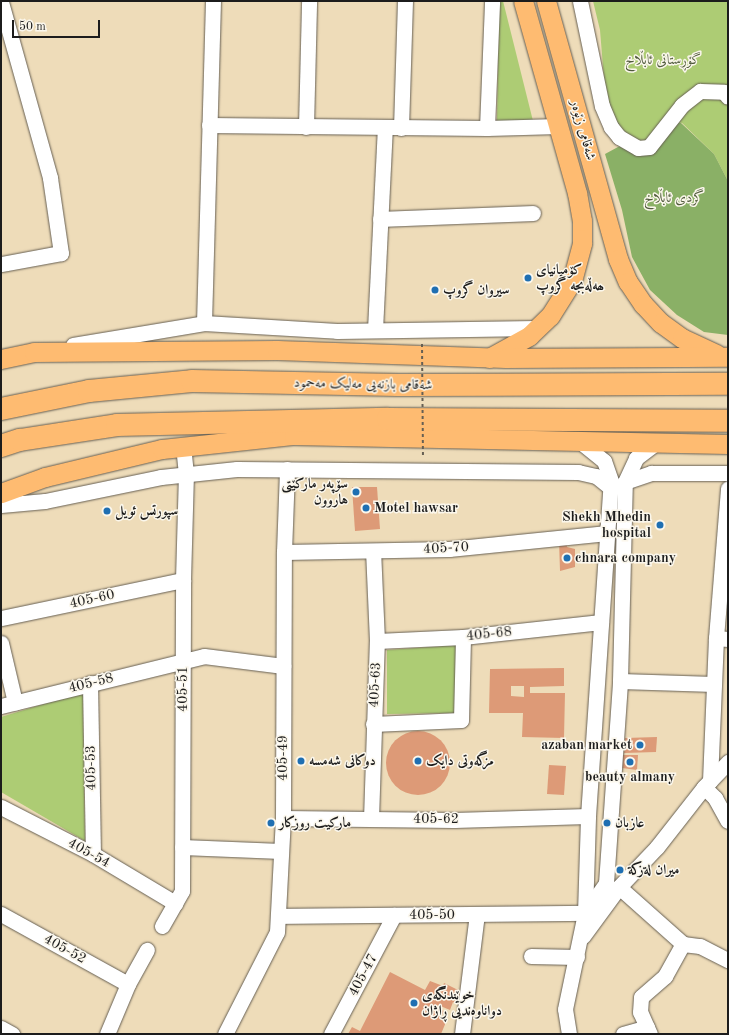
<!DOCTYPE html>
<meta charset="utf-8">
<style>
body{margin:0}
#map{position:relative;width:729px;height:1035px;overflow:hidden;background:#eedcb9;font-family:"Old Standard TT",Amiri,serif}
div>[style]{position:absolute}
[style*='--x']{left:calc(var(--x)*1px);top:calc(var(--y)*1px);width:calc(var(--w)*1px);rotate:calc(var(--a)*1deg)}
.green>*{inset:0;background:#adcc74}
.forest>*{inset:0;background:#8ab066}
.building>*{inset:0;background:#dd9a77}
.round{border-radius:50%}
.roads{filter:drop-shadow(0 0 1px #665f53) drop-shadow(0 0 1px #665f53)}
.minor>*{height:15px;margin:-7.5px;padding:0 7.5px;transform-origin:7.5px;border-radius:7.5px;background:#fff}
.major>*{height:19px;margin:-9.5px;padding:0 9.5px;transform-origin:9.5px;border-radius:9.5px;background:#febb71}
.highway>*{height:22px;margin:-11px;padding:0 11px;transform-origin:11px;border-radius:11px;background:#febb71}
.path-bridge>*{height:2px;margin-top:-1px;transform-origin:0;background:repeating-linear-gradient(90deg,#665f53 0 3px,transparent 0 6px)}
.dots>*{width:11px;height:11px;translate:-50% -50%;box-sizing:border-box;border:2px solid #fbf7ec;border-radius:50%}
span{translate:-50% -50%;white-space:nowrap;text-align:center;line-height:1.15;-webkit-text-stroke:3px #fbf7ec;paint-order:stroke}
.park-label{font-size:14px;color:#4f5a3b}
.street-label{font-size:14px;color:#1c1c1c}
.poi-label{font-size:14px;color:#1c1c1c;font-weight:700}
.left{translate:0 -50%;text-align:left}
.right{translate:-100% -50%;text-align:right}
.frame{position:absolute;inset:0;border:2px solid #1c1c1c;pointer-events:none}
.scale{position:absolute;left:12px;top:20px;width:88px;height:18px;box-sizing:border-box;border:2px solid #1c1c1c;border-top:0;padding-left:5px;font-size:12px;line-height:14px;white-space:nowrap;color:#1c1c1c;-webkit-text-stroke:3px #fbf7ec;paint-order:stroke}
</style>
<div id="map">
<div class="green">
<i style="clip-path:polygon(499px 1px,503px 1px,533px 121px,497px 121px)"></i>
<i style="clip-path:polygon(593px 1px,728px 1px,728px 181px,714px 154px,682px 123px,666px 120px,647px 141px,635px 142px,614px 122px,605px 91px,600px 30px)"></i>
<i style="clip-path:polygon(457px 645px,457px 713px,387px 714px,387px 650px)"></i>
<i style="clip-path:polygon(83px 692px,85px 841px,1px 792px,1px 717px)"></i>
</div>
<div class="forest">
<i style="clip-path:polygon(666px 120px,681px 123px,714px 154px,728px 181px,728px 335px,704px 332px,677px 315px,650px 290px,632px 257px,622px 210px,605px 154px,631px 140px,642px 143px,650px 139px)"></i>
</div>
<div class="building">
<i style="clip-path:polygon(352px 487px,377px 487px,380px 529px,355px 531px)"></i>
<i style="clip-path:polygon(566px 539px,567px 547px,575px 549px,575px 567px,560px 571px,559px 540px)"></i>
<i style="clip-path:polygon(evenodd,564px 668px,564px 686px,530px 687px,530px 693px,565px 693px,564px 738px,522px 737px,523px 713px,489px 713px,490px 669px,564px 668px,511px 686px,524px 686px,524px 697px,511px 696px,511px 686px)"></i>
<i class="round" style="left:386px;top:731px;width:64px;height:64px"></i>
<i style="clip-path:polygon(657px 737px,656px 752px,624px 753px,625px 738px)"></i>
<i style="clip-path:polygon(623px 755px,638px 755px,637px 770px,622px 768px)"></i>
<i style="clip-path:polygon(549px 765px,566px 766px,564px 795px,547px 794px)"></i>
<i style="clip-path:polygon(390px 972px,425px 990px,430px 981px,443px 986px,444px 983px,462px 992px,457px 1004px,453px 1002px,450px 1010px,438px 1005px,436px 1008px,444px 1011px,440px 1019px,446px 1022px,441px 1034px,348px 1034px,352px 1027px,360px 1031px)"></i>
</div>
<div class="roads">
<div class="minor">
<i style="--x:580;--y:1;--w:107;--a:78.2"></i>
<i style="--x:602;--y:106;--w:23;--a:67"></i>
<i style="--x:611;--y:127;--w:13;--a:51"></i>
<i style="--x:619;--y:137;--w:22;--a:30"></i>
<i style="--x:638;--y:148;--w:11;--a:-5"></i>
<i style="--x:649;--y:147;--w:53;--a:-51.8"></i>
<i style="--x:682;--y:105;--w:23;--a:-38"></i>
<i style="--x:700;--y:91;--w:24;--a:2"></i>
<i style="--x:724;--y:92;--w:6;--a:51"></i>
<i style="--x:1;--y:2;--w:183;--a:74.4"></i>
<i style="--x:50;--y:178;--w:76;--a:81.7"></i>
<i style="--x:61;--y:253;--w:61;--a:169.6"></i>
<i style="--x:209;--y:125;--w:278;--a:0.6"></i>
<i style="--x:487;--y:128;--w:72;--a:-1.6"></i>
<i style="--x:306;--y:127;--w:126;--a:-88.6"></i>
<i style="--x:401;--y:128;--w:127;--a:-88.2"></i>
<i style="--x:487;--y:128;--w:127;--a:-87.7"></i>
<i style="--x:380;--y:219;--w:153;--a:-2.2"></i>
<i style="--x:204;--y:323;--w:322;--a:-88.4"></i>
<i style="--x:375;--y:330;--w:202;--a:-87.2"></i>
<i style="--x:73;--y:345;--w:133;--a:-9.5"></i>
<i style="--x:204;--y:323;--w:133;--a:3.4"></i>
<i style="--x:337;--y:331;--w:202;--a:-0.9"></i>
<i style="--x:625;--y:482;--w:28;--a:-19"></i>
<i style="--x:651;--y:473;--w:77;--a:0"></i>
<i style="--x:1;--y:505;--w:44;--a:-5.2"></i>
<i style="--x:45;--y:501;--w:118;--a:-11.7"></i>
<i style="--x:161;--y:477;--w:76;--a:-6"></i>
<i style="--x:237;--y:469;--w:341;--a:0.5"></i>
<i style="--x:578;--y:472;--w:18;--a:13"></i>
<i style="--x:596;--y:476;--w:19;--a:39"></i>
<i style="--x:284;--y:552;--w:165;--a:-1"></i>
<i style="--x:449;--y:549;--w:159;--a:-5.8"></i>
<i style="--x:1;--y:618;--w:186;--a:-11.8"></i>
<i style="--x:716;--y:638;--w:150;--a:-85.4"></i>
<i style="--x:377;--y:641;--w:86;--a:-2.7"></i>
<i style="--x:463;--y:637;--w:139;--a:-6.2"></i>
<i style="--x:1;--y:643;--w:61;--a:76.7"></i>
<i style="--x:620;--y:681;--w:94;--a:1.8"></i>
<i style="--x:90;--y:683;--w:171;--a:89"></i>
<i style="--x:1;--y:706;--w:209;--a:-13.8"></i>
<i style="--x:204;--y:656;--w:80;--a:7.2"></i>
<i style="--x:373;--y:724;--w:88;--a:-2.6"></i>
<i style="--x:461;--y:720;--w:83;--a:-88.6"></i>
<i style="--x:710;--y:781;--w:143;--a:-87.6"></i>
<i style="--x:716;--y:638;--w:12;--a:5"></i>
<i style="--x:704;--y:787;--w:16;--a:45"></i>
<i style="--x:715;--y:798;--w:26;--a:61"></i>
<i style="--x:1;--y:807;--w:103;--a:27.1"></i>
<i style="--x:93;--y:854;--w:96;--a:30.9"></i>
<i style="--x:283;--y:818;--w:171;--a:0.7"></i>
<i style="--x:454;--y:820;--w:134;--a:-1.7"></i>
<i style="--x:371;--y:819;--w:178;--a:-88.1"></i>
<i style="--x:377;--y:641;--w:90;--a:-92.5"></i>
<i style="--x:182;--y:847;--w:99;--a:2.3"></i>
<i style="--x:619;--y:887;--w:86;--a:41.7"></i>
<i style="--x:683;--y:944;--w:17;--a:7"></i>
<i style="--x:700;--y:946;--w:31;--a:27"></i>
<i style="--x:585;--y:913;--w:37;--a:-55"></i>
<i style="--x:606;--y:883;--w:202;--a:-86"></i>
<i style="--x:620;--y:681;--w:199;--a:-88.6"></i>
<i style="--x:625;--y:482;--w:26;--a:-65"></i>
<i style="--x:636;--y:458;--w:26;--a:-37"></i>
<i style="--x:1;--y:914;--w:145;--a:28.9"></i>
<i style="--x:278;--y:916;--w:307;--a:-0.6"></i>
<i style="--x:162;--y:926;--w:40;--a:-60.3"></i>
<i style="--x:182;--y:891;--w:311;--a:-89.8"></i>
<i style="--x:183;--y:580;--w:106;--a:-88.4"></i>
<i style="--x:186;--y:474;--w:27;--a:-96"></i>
<i style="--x:583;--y:936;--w:61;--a:-53.7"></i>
<i style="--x:619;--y:887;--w:55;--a:-46.5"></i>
<i style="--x:657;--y:847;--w:76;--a:-51.9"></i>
<i style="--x:704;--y:787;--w:35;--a:-46"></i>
<i style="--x:531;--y:956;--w:46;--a:1.2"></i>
<i style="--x:1;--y:1028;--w:13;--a:29"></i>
<i style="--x:107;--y:1034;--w:54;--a:-67.2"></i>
<i style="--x:128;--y:984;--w:39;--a:-61"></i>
<i style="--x:225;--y:1034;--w:114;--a:-63"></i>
<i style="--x:277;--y:932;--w:114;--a:-87"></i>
<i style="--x:283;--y:818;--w:266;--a:-89.8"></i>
<i style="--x:284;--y:552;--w:83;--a:-87.9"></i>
<i style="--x:331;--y:1034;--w:135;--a:-62.1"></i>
<i style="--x:462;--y:1034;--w:121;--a:-82.9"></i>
<i style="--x:569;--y:1034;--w:25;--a:-99"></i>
<i style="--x:565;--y:1009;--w:98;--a:-78.2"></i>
<i style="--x:585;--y:913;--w:97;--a:-88.2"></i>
<i style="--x:588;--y:816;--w:336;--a:-86.1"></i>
<i style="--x:611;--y:481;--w:21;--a:-109"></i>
<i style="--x:604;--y:461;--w:33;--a:-141"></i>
<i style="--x:623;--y:1034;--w:25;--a:-16"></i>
<i style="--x:650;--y:1034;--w:24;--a:-114"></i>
<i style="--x:640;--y:1012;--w:15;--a:-86"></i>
<i style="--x:641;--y:997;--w:32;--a:-41"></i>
<i style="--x:665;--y:976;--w:37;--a:-61"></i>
</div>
<div class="major">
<i style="--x:546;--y:1;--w:268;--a:74.4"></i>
<i style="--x:618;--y:259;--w:25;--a:67"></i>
<i style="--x:628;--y:282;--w:27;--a:56"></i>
<i style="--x:643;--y:304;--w:26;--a:47"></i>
<i style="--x:661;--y:323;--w:26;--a:36"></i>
<i style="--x:682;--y:338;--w:38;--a:25"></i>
<i style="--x:489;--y:358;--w:46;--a:-28.8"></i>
<i style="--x:529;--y:336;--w:29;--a:-44"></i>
<i style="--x:550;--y:316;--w:41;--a:-57.8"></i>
<i style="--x:572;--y:281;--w:39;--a:-75"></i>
<i style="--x:582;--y:243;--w:22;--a:-90"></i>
<i style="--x:582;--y:221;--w:28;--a:-100"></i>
<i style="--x:577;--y:193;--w:199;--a:-105.7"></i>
<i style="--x:1;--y:359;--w:34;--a:-12"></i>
<i style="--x:34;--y:352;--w:243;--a:-0.5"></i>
<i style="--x:277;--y:350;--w:229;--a:2"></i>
<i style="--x:506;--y:358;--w:222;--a:-0.3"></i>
<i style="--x:1;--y:493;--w:47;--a:-20"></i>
<i style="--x:45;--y:477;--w:120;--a:-13.5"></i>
<i style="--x:162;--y:449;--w:133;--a:-6.1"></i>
<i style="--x:294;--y:435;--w:434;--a:1.2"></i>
</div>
<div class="highway">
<i style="--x:1;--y:409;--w:90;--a:-11.6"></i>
<i style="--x:89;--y:391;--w:103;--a:-5.5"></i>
<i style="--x:192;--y:381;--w:206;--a:1.1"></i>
<i style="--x:398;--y:385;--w:330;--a:-0.2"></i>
<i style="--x:1;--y:446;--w:20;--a:-18"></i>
<i style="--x:20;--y:440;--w:98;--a:-8.8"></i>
<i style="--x:117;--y:425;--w:271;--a:-1.3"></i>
<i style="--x:388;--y:419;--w:340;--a:0.3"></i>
</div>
</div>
<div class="path-bridge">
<i style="--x:422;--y:344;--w:114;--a:89.5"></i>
</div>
<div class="dots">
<i style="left:528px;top:278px;background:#1f6fb2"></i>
<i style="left:435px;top:290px;background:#1f6fb2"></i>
<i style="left:356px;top:492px;background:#1f6fb2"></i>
<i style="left:366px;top:508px;background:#1f6fb2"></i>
<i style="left:107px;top:511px;background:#1f6fb2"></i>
<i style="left:660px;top:525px;background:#1f6fb2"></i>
<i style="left:567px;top:558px;background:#1f6fb2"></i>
<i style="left:640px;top:745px;background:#1f6fb2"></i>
<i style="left:301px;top:761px;background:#1f6fb2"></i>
<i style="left:418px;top:761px;background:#1f6fb2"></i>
<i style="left:630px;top:762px;background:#1f6fb2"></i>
<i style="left:271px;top:823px;background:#1f6fb2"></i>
<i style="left:607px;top:823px;background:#1f6fb2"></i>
<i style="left:620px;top:870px;background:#1f6fb2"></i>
<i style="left:414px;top:1003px;background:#1f6fb2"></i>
</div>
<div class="park-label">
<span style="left:663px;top:60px">گۆڕستانی ئابڵاخ</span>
<span style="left:674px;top:198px">گردی ئابڵاخ</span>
</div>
<div class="street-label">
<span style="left:583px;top:130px;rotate:75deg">شەقامی زێوەر</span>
<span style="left:363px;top:384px;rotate:1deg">شەقامی بازنەیی مەلیک مەحمود</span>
<span style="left:446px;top:548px;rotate:-3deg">405-70</span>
<span style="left:92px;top:599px;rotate:-12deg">405-60</span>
<span style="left:489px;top:634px;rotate:-6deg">405-68</span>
<span style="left:91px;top:683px;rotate:-14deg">405-58</span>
<span style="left:375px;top:685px;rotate:-87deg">405-63</span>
<span style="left:183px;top:689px;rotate:-90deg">405-51</span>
<span style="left:283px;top:758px;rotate:-90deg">405-49</span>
<span style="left:91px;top:768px;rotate:-91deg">405-53</span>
<span style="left:436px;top:819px">405-62</span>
<span style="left:89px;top:853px;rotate:29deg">405-54</span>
<span style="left:432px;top:915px">405-50</span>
<span style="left:65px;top:949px;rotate:29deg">405-52</span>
<span style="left:363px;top:975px;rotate:-62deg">405-47</span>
</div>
<div class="poi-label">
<span class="left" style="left:536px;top:278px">کۆمپانیای<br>ھەڵەبجە گروپ</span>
<span class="left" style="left:443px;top:290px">سیروان گروپ</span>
<span class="right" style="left:348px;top:492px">سۆپەر ماركێتی<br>هاروون</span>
<span class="left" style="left:374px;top:508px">Motel hawsar</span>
<span class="left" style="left:115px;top:511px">سپورتس ئويل</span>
<span class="right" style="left:651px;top:525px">Shekh Mhedin<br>hospital</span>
<span class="left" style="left:575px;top:558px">chnara company</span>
<span class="right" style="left:632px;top:745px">azaban market</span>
<span class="left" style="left:309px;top:761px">دوکانی شەمسە</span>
<span class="left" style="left:426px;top:761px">مزگەوتی دایک</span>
<span style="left:630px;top:777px">beauty almany</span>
<span class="left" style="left:279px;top:823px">ماركيت روزكار</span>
<span class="left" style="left:615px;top:823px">عازبان</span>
<span class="left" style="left:628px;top:870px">ميران لةزكة</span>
<span class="left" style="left:422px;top:1003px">خوێندنگەی<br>دواناوەندیی ڕاژان</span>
</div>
<div class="frame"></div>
<div class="scale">50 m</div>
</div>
